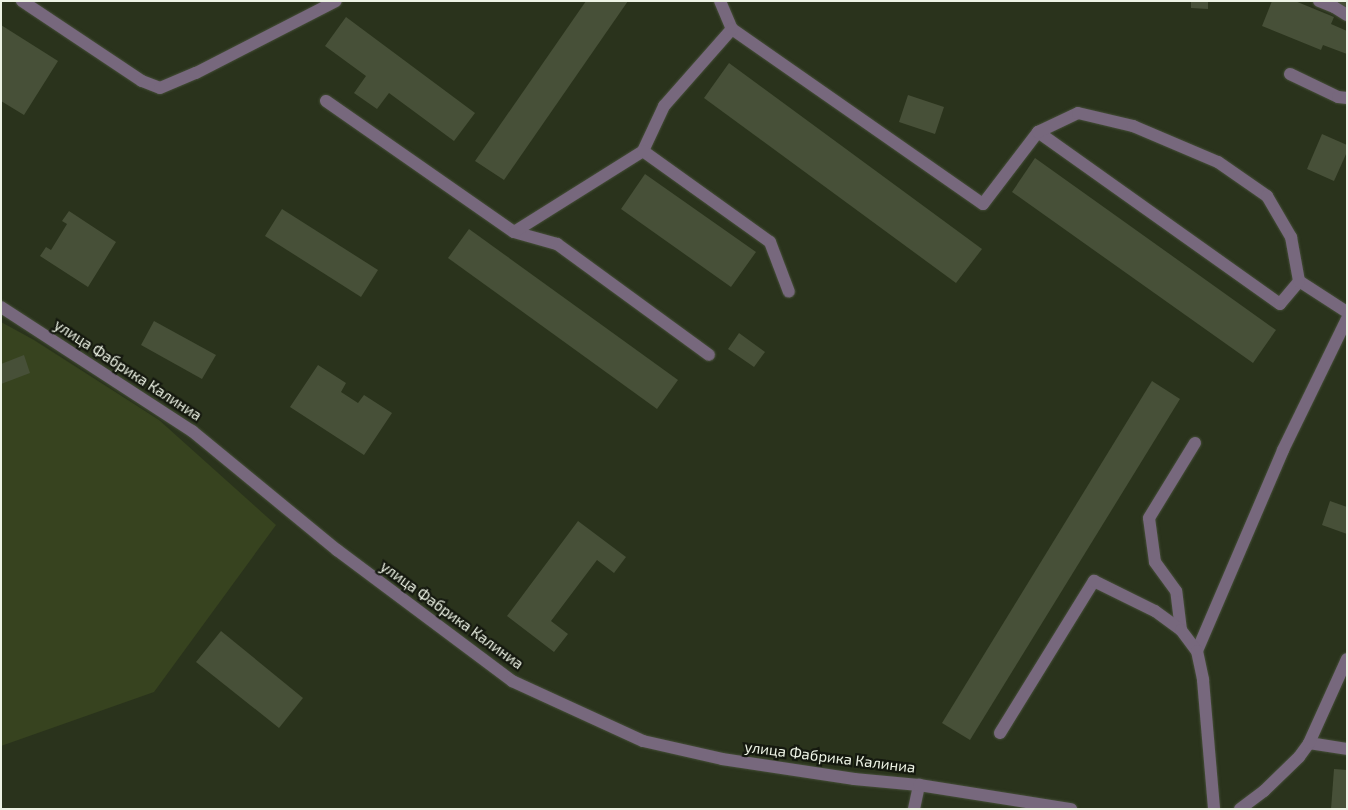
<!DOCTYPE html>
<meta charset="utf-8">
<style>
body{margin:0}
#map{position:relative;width:1348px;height:810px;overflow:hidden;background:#2a331c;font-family:"Exo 2",sans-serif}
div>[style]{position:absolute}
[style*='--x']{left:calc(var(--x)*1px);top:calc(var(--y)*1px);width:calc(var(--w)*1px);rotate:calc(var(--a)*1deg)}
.green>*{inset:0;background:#37431f}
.building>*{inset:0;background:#475038}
.roads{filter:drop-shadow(0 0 1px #454e38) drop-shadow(0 0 1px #454e38)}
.service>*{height:12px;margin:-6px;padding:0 6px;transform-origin:6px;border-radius:6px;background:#77687d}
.minor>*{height:12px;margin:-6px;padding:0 6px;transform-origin:6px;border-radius:6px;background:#77687d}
span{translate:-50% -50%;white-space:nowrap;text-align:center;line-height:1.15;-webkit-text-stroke:4.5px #15190f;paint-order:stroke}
.street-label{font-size:15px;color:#edf3e5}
.frame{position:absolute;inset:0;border:2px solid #edf3e5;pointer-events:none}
</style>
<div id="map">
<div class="green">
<i style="clip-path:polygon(1px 322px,34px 340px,159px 420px,276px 525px,154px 692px,1px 746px)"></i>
</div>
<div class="building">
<i style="clip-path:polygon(586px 1px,628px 1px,504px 180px,475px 161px)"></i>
<i style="clip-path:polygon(1191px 1px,1208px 1px,1208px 9px,1191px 8px)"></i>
<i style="clip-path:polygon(1272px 1px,1295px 1px,1334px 17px,1331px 24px,1347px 31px,1347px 54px,1323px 45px,1321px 50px,1262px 26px)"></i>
<i style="clip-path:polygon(1331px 1px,1347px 1px,1347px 8px)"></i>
<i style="clip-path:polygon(346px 17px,475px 113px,454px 141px,389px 93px,377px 109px,354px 93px,366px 76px,325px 46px)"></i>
<i style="clip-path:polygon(1px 25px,58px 61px,24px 115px,1px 101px)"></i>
<i style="clip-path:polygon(729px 63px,982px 249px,956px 283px,704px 98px)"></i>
<i style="clip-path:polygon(908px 95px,944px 107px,935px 134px,899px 122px)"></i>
<i style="clip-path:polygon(1322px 134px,1347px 145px,1347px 152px,1334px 181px,1307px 169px)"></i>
<i style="clip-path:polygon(1035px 158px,1276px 330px,1253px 363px,1012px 192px)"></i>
<i style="clip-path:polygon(645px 174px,756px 252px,731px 287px,621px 209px)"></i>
<i style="clip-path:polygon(282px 209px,378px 270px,361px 297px,265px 236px)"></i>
<i style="clip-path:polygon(69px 211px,116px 242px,88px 287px,40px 256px,46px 247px,51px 250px,67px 224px,62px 221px)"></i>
<i style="clip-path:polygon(469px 229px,678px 380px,657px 409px,448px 258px)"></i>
<i style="clip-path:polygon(154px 321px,216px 355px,202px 379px,141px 345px)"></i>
<i style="clip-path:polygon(739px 333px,765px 352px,754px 367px,728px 349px)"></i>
<i style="clip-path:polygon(24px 355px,30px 373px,1px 384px,1px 364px)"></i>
<i style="clip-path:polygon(318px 365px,346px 383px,341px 392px,358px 403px,364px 395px,392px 413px,364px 455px,290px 407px)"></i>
<i style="clip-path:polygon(1152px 381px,1180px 399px,970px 740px,942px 723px)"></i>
<i style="clip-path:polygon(1330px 501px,1347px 507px,1347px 534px,1322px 525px)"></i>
<i style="clip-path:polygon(578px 521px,626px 557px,614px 573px,597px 560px,551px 621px,568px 634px,554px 652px,507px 616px)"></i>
<i style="clip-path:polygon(221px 631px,303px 698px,279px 728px,196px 662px)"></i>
<i style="clip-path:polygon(1334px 769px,1347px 770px,1347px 809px,1331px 809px)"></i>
</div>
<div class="roads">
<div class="service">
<i style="--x:720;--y:1;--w:30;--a:67"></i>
<i style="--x:732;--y:29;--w:306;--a:34.9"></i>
<i style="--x:983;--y:204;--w:91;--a:-52.6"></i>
<i style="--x:1038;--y:132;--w:297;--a:35.4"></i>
<i style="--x:1280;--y:304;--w:30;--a:-50"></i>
<i style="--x:1299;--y:281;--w:57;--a:32.9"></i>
<i style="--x:1319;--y:1;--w:16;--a:22"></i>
<i style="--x:1334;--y:7;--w:15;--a:32"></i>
<i style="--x:1290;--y:74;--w:53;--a:25.6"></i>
<i style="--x:1338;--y:97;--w:9;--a:6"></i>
<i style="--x:326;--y:101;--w:229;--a:34.9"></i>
<i style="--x:514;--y:232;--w:45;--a:15.6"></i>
<i style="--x:557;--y:244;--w:188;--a:36.1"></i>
<i style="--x:1038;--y:132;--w:44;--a:-25.4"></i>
<i style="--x:1078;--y:113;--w:57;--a:13.3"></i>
<i style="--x:1133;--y:126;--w:92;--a:23"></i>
<i style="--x:1218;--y:162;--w:60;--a:34.8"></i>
<i style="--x:1267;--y:196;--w:48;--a:59.7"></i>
<i style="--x:1291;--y:237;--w:45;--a:79.7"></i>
<i style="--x:643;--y:151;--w:50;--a:-65"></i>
<i style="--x:664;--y:106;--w:103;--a:-48.6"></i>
<i style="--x:514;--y:232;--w:152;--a:-32.1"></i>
<i style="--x:643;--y:151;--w:156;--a:35.6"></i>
<i style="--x:770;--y:242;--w:53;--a:69.2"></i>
<i style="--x:1181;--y:630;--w:39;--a:-97"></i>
<i style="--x:1176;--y:591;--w:36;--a:-126"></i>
<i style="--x:1155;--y:562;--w:44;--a:-97.8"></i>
<i style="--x:1149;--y:518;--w:88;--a:-58.5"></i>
<i style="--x:1197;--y:651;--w:219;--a:-66.8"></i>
<i style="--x:1283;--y:450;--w:146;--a:-64"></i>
<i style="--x:1000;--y:733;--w:179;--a:-58.3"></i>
<i style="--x:1094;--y:581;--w:68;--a:26.2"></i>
<i style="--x:1155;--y:611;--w:32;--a:36"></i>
<i style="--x:1181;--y:630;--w:26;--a:53"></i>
<i style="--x:1197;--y:651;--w:30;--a:78"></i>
<i style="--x:1203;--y:680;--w:129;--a:85.1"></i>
<i style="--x:1309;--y:743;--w:38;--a:9"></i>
<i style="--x:914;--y:809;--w:25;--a:-78"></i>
<i style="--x:1240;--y:809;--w:30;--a:-37"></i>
<i style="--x:1264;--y:791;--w:49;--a:-44.2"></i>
<i style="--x:1299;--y:757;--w:17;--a:-54"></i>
<i style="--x:1309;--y:743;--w:92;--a:-65.7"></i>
</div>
<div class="minor">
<i style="--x:22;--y:1;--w:144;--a:33.7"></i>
<i style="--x:142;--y:81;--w:19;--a:21"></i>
<i style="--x:160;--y:88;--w:39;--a:-23"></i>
<i style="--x:196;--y:73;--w:157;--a:-27.2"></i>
<i style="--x:1;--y:307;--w:228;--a:33"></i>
<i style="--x:192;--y:431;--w:188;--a:39.4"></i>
<i style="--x:337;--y:550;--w:219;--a:36.8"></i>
<i style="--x:512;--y:681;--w:144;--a:24.6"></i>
<i style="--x:643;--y:741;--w:81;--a:12.8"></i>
<i style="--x:722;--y:759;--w:134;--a:8.6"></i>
<i style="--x:854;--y:779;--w:65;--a:5.3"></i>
<i style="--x:919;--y:785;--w:154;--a:9"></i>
</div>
</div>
<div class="street-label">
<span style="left:128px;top:370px;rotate:33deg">улица Фабрика Калиниа</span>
<span style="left:452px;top:615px;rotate:36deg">улица Фабрика Калиниа</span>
<span style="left:830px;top:757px;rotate:7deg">улица Фабрика Калиниа</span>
</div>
<div class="frame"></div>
</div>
